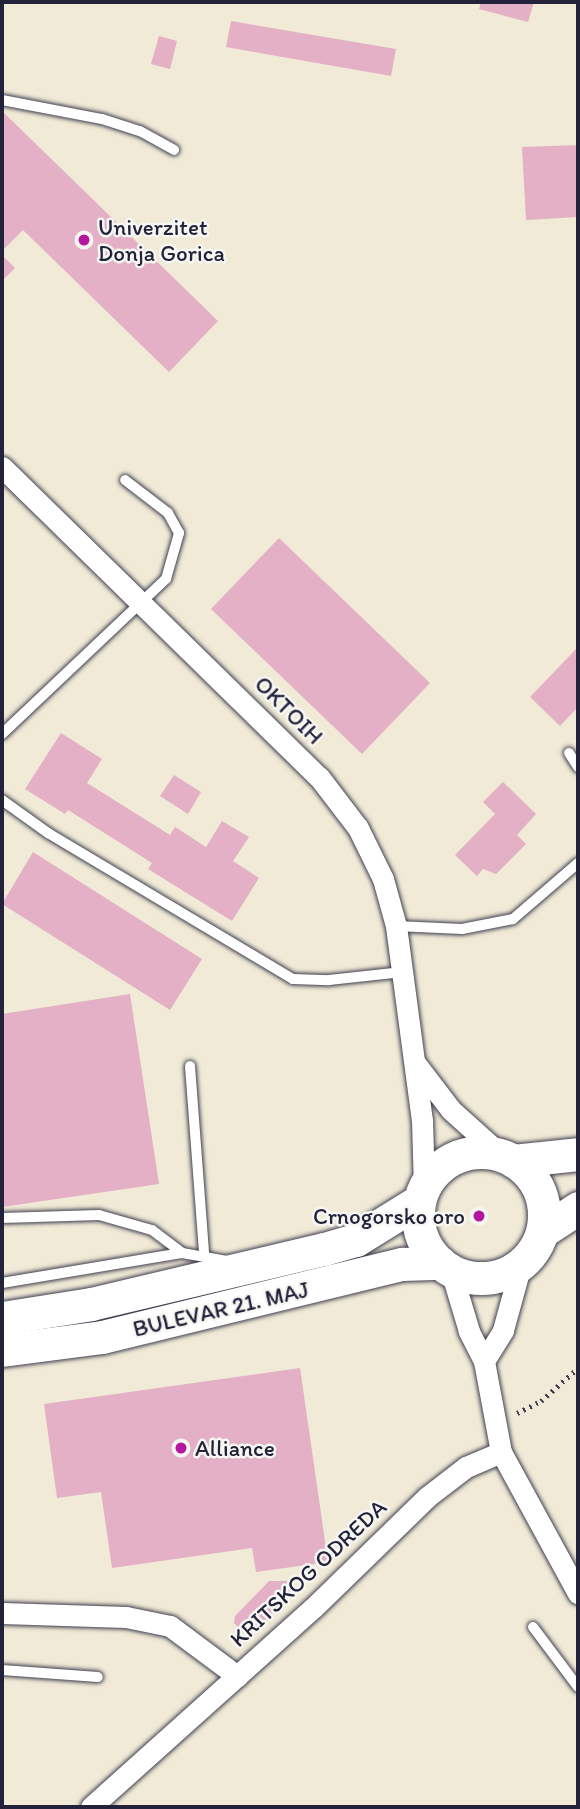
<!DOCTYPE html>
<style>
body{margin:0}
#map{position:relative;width:580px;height:1809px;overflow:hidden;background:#f0ead6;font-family:Itim,sans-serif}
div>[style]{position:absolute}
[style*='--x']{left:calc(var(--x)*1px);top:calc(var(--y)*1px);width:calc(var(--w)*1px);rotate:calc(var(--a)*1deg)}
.building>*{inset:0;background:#e3b0c6}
.path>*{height:4.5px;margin-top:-2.25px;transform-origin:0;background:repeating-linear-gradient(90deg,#414052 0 2px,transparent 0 7px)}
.roads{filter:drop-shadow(0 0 2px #414052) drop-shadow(0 0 2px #414052)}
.lane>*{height:10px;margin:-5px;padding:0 5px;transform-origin:5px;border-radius:5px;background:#fff}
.street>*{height:21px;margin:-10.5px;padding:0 10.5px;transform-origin:10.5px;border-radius:10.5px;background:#fff}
.primary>*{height:33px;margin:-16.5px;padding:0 16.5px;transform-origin:16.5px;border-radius:16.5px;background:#fff}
.primary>.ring{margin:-16.5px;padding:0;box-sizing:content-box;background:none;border:33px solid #fff;border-radius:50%}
.dots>*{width:19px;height:19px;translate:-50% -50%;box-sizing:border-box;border:4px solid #f6f6f2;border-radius:50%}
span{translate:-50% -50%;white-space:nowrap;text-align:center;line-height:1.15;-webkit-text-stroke:5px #f6f6f2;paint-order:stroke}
.poi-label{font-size:23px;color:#22223b}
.left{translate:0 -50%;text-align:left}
.right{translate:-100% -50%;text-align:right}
.street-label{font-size:23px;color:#22223b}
.frame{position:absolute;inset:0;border:4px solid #22223b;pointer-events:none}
</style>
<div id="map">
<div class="building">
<i style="clip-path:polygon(481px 2px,534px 2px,528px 22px,479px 9px)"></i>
<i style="clip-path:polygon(231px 21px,396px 49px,391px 76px,226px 47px)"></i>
<i style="clip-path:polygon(159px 36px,177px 41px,170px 69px,151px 64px)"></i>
<i style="clip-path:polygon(2px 111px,218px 321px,169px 372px,23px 230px,2px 251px)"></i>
<i style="clip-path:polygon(578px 145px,578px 217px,526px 220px,522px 147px)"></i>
<i style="clip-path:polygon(2px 255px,15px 268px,2px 281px)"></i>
<i style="clip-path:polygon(279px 538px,430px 683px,362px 754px,211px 609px)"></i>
<i style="clip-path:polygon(578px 647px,578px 707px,560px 726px,530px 697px)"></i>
<i style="clip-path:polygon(61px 733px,102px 759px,87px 783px,170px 835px,175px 827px,206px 847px,222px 821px,249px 837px,233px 861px,259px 878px,232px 921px,148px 869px,152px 863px,68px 810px,65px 814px,25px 789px)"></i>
<i style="clip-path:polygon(174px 775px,201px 792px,188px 814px,160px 796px)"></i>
<i style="clip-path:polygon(503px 782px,536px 814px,517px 835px,526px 844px,496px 874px,483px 869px,477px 876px,455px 855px,495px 814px,483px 802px)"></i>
<i style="clip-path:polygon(33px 852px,202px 959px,170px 1010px,2px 904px)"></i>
<i style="clip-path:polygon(130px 994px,159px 1184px,2px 1207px,2px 1014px)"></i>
<i style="clip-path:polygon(300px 1368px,328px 1562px,256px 1572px,252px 1548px,112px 1568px,101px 1492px,57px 1498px,44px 1404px)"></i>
<i style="clip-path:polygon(269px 1581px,288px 1581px,296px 1589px,249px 1637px,234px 1623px,235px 1616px)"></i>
</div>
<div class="path">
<i style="--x:517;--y:1413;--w:27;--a:-27"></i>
<i style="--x:541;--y:1401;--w:50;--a:-41.7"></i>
</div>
<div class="roads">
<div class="lane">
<i style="--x:2;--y:100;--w:102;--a:10.8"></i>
<i style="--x:102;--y:119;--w:40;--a:18"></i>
<i style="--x:140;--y:131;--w:39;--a:29"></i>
<i style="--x:2;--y:734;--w:226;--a:-43.4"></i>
<i style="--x:166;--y:579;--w:48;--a:-74.2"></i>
<i style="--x:179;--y:533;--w:23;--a:-119"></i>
<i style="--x:168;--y:513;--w:54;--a:-142.5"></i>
<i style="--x:569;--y:753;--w:17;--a:57"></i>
<i style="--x:2;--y:800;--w:57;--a:35.7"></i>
<i style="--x:48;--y:833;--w:285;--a:30.8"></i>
<i style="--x:293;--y:979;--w:36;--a:2"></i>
<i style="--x:329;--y:980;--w:74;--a:-6.2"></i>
<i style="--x:396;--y:926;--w:66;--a:2.6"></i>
<i style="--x:462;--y:929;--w:52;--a:-11.1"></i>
<i style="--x:513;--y:919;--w:86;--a:-40.7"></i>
<i style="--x:190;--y:1066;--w:189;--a:85.7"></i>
<i style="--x:2;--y:1218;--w:97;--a:-1.8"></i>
<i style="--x:99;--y:1215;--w:55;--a:15.8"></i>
<i style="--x:152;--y:1230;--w:38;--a:37"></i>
<i style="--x:2;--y:1283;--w:182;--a:-9.5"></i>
<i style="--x:182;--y:1253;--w:47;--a:9.9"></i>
<i style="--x:533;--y:1627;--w:75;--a:53.1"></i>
<i style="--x:2;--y:1670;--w:96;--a:4.2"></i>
</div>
<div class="street">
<i style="--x:2;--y:467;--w:443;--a:44.4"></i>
<i style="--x:319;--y:777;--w:64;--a:52.6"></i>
<i style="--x:358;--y:828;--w:57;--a:63.9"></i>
<i style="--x:383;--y:879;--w:49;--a:74.5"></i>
<i style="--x:396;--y:926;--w:196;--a:82.4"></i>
<i style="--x:422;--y:1120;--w:66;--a:88.3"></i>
<i style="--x:415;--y:1063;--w:59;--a:52.5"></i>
<i style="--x:451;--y:1110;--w:67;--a:42"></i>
<i style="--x:484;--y:1361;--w:36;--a:-58"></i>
<i style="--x:503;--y:1330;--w:68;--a:-74.7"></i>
<i style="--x:501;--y:1452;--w:161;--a:61.4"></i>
<i style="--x:2;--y:1613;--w:124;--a:1.8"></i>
<i style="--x:126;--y:1617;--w:45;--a:11.6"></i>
<i style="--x:170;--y:1626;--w:84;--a:36.7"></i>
<i style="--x:91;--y:1807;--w:298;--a:-41.9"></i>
<i style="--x:313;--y:1608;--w:159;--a:-44.2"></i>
<i style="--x:427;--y:1497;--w:49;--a:-37.6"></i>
<i style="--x:466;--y:1467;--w:38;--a:-23"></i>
<i style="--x:501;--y:1452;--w:93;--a:-100.6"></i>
<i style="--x:484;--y:1361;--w:34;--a:-117"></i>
<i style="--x:469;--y:1331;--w:63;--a:-106.7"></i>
</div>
<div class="primary">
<i class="ring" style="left:418px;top:1152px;width:93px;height:93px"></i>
<i style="--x:513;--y:1161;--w:65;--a:-6.1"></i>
<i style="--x:543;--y:1231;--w:42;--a:-33.3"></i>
<i style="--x:2;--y:1318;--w:90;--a:-8.9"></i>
<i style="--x:91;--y:1304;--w:239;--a:-13.3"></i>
<i style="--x:324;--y:1249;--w:33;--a:-16"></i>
<i style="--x:356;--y:1240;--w:74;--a:-31.8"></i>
<i style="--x:2;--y:1350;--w:101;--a:-7.4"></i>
<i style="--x:102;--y:1337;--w:309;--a:-13.7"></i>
<i style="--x:402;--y:1264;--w:38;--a:-2"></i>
</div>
</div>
<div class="dots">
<i style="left:84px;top:240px;background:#b5179e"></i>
<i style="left:479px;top:1216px;background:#b5179e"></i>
<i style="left:181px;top:1448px;background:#b5179e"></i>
</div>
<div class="poi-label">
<span class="left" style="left:98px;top:240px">Univerzitet<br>Donja Gorica</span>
<span class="right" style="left:465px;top:1216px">Crnogorsko oro</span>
<span class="left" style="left:195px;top:1448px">Alliance</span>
</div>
<div class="street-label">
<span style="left:289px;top:710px;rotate:45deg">OKTOIH</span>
<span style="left:221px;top:1309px;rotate:-13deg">BULEVAR 21. MAJ</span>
<span style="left:308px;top:1573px;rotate:-43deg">KRITSKOG ODREDA</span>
</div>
<div class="frame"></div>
</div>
